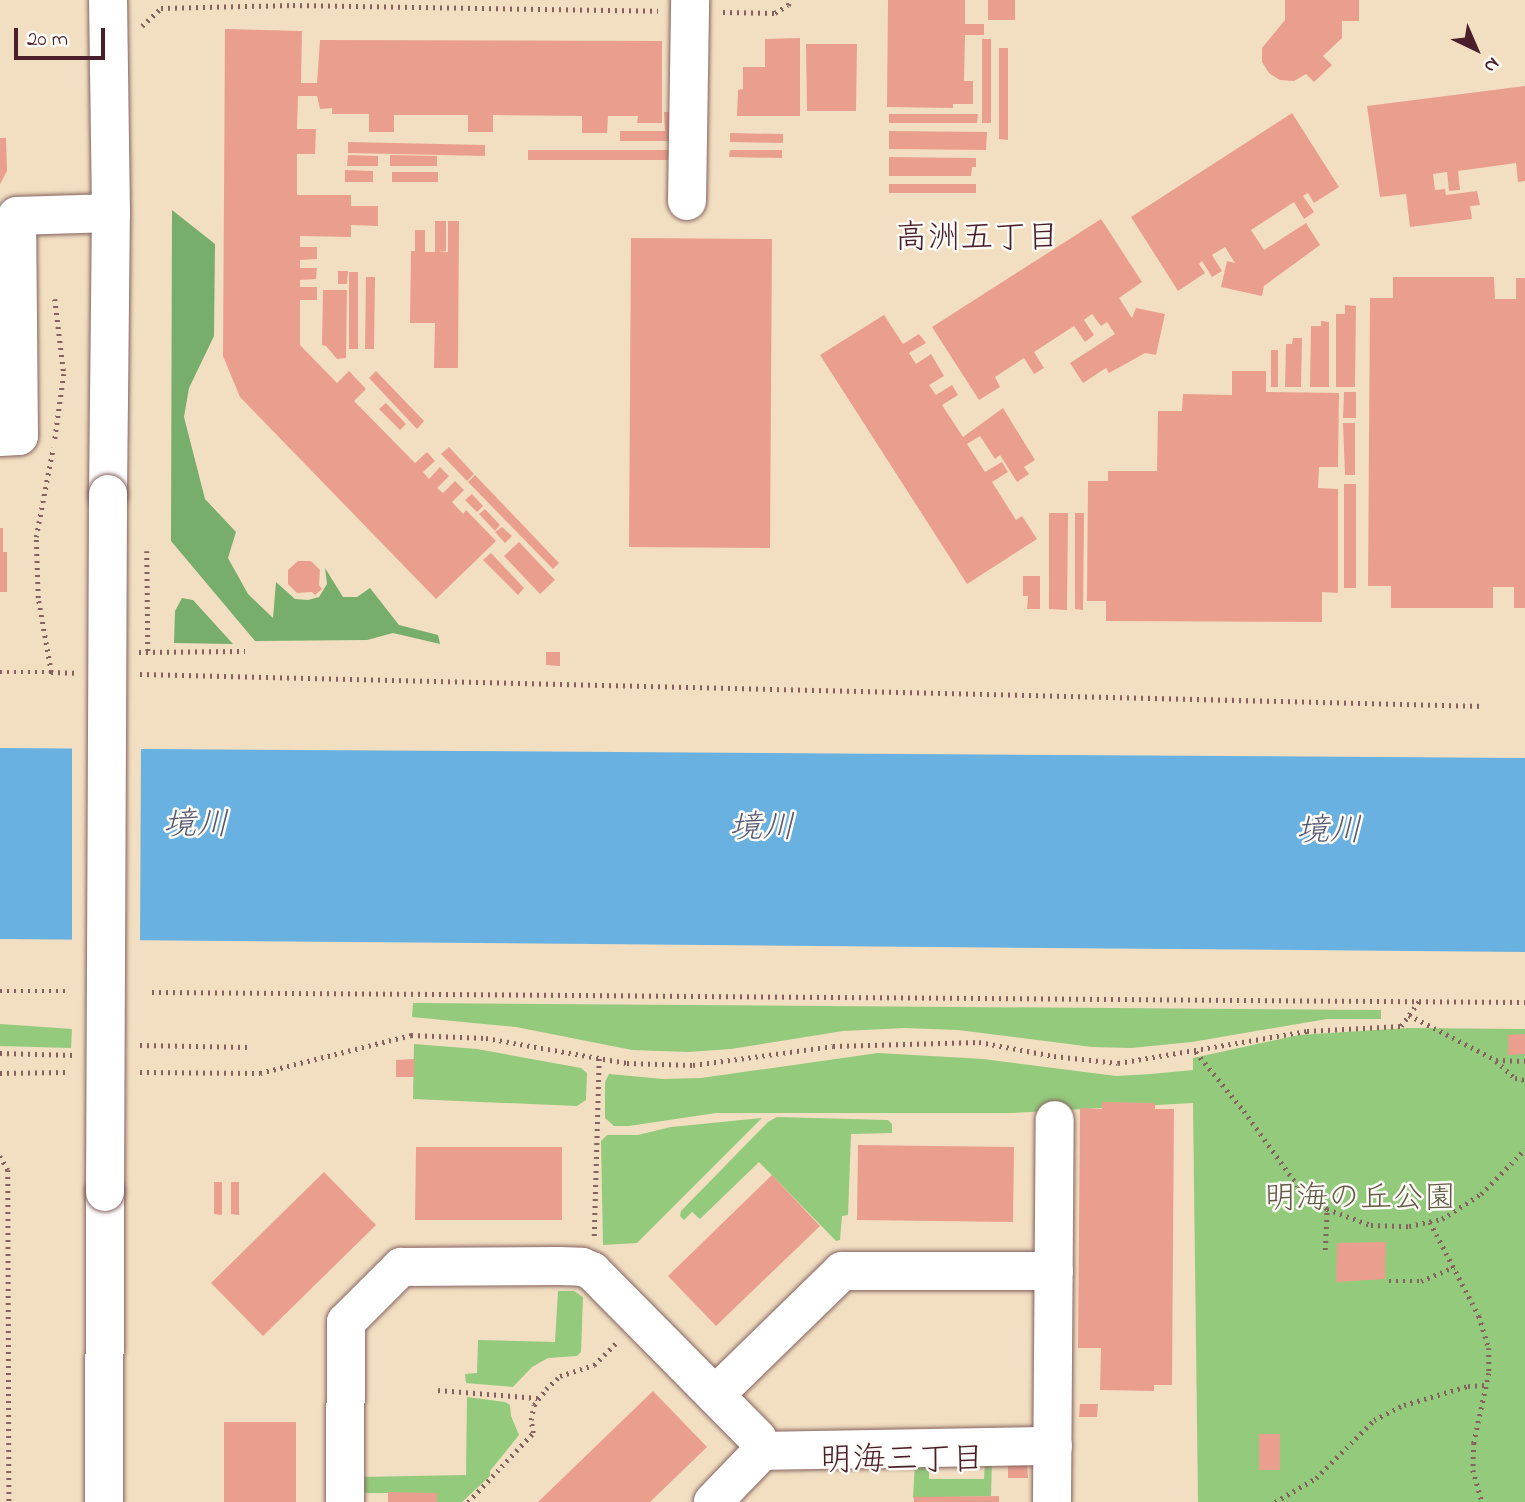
<!DOCTYPE html>
<meta charset="utf-8">
<style>
body{margin:0}
#map{position:relative;width:1525px;height:1502px;overflow:hidden;background:#f2dfc1;font-family:"Indie Flower","Klee One",sans-serif}
div>[style]{position:absolute}
[style*='--x']{left:calc(var(--x)*1px);top:calc(var(--y)*1px);width:calc(var(--w)*1px);rotate:calc(var(--a)*1deg)}
.green>*{inset:0;background:#94ca7c}
.forest>*{inset:0;background:#77ae6c}
.water>*{inset:0;background:#69b1e1}
.pier>*{inset:0;background:#f2dfc1}
.building>*{inset:0;background:#ea9f8e}
.path>*{height:4.5px;margin-top:-2.25px;transform-origin:0;background:repeating-linear-gradient(90deg,#856260 0 2px,transparent 0 7px)}
.roads{filter:drop-shadow(0 0 2px #856260) drop-shadow(0 0 2px #856260)}
.minor>*{height:38px;margin:-19px;padding:0 19px;transform-origin:19px;border-radius:19px;background:#fff}
.bridges{filter:drop-shadow(0 0 2px #856260) drop-shadow(0 0 2px #856260)}
.minor-bridge>*{height:38px;margin:-19px;padding:0 19px;transform-origin:19px;border-radius:19px;background:#fff}
span{translate:-50% -50%;white-space:nowrap;text-align:center;line-height:1.15;-webkit-text-stroke:5px #fdfcf7;paint-order:stroke}
.park-label{font-size:32px;color:#645b47}
.neighbourhood-label{font-size:33px;color:#4a1f2b}
.water-label{font-size:33px;color:#565974;font-style:italic}
.north{position:absolute;left:1441px;top:14px;width:70px;height:70px;-webkit-text-stroke:5px #fdfcf7;paint-order:stroke;rotate:136deg;font-size:19px;font-weight:700;line-height:28px;text-align:center;color:#4a1f2b}
.north::after{content:'';display:block;margin:auto;width:24px;height:32px;background:#4a1f2b;clip-path:polygon(50% 0,100% 100%,50% 72%,0 100%)}
.scale{position:absolute;left:14px;top:28px;width:91px;height:32px;box-sizing:border-box;border:4px solid #4a1f2b;border-top:0;padding-left:9px;font-size:21px;line-height:24px;white-space:nowrap;color:#4a1f2b;-webkit-text-stroke:5px #fdfcf7;paint-order:stroke}
</style>
<div id="map">
<div class="green">
<i style="clip-path:polygon(413px 1003px,1381px 1010px,1381px 1019px,1327px 1019px,1192px 1042px,1131px 1048px,1092px 1047px,958px 1030px,905px 1028px,843px 1031px,731px 1049px,688px 1052px,632px 1050px,516px 1027px,412px 1017px)"></i>
<i style="clip-path:polygon(0 1024px,72px 1029px,71px 1048px,0 1046px)"></i>
<i style="clip-path:polygon(1407px 1028px,1525px 1029px,1525px 1502px,1198px 1502px,1193px 1103px,1013px 1113px,716px 1113px,629px 1126px,614px 1126px,605px 1118px,605px 1082px,609px 1074px,663px 1079px,701px 1078px,878px 1053px,983px 1059px,1116px 1076px,1151px 1074px,1193px 1070px,1193px 1058px,1299px 1035px)"></i>
<i style="clip-path:polygon(414px 1044px,477px 1049px,581px 1068px,587px 1073px,586px 1100px,577px 1106px,413px 1099px)"></i>
<i style="clip-path:polygon(777px 1117px,888px 1120px,892px 1124px,892px 1133px,851px 1134px,848px 1215px,842px 1216px,840px 1240px,836px 1241px,759px 1162px,700px 1219px,692px 1212px,684px 1220px,680px 1216px,681px 1211px,768px 1122px)"></i>
<i style="clip-path:polygon(762px 1118px,637px 1243px,603px 1245px,601px 1141px,607px 1135px,638px 1135px,671px 1127px)"></i>
<i style="clip-path:polygon(558px 1291px,574px 1291px,583px 1297px,581px 1352px,577px 1356px,548px 1358px,532px 1367px,513px 1387px,466px 1383px,465px 1374px,477px 1373px,478px 1340px,555px 1342px)"></i>
<i style="clip-path:polygon(467px 1397px,505px 1402px,510px 1405px,511px 1416px,519px 1435px,490px 1471px,490px 1476px,462px 1502px,437px 1502px,437px 1493px,358px 1493px,359px 1477px,466px 1475px)"></i>
<i style="clip-path:polygon(915px 1460px,929px 1460px,929px 1479px,984px 1479px,985px 1461px,992px 1461px,991px 1496px,913px 1498px)"></i>
</div>
<div class="forest">
<i style="clip-path:polygon(172px 210px,215px 244px,214px 336px,189px 388px,184px 417px,205px 499px,236px 532px,228px 558px,248px 594px,273px 618px,276px 582px,295px 599px,308px 600px,319px 597px,327px 584px,325px 568px,343px 597px,357px 597px,370px 588px,399px 625px,438px 635px,440px 644px,393px 633px,367px 640px,255px 641px,171px 541px)"></i>
<i style="clip-path:polygon(182px 598px,193px 600px,233px 644px,174px 643px,175px 611px)"></i>
</div>
<div class="water">
<i style="clip-path:polygon(0 748px,1525px 758px,1525px 952px,0 939px)"></i>
</div>
<div class="pier">
<i style="clip-path:polygon(72px 745px,141px 745px,140px 943px,72px 943px)"></i>
</div>
<div class="building">
<i style="clip-path:polygon(888px 0,965px 0,965px 24px,984px 24px,984px 35px,965px 35px,964px 81px,973px 81px,973px 104px,953px 104px,953px 108px,887px 107px)"></i>
<i style="clip-path:polygon(988px 0,1015px 0,1015px 20px,988px 20px)"></i>
<i style="clip-path:polygon(1285px 0,1359px 0,1359px 21px,1342px 21px,1342px 38px,1323px 56px,1332px 65px,1314px 82px,1306px 74px,1294px 81px,1280px 80px,1269px 73px,1262px 62px,1262px 48px,1285px 20px)"></i>
<i style="clip-path:polygon(225px 29px,302px 31px,301px 83px,317px 83px,320px 40px,662px 41px,662px 123px,637px 123px,638px 116px,608px 116px,607px 133px,582px 133px,582px 116px,493px 115px,493px 132px,468px 132px,468px 115px,394px 115px,394px 132px,369px 132px,369px 114px,332px 114px,332px 108px,320px 109px,317px 96px,298px 96px,297px 129px,316px 129px,315px 154px,297px 154px,297px 195px,351px 195px,351px 206px,378px 206px,378px 226px,351px 225px,351px 237px,300px 236px,300px 247px,317px 247px,317px 259px,300px 260px,300px 268px,317px 268px,316px 279px,300px 280px,300px 287px,317px 287px,317px 300px,300px 300px,300px 345px,337px 383px,349px 371px,366px 389px,354px 401px,415px 463px,427px 452px,435px 461px,423px 472px,429px 479px,440px 467px,449px 476px,437px 488px,443px 493px,455px 481px,464px 490px,452px 502px,463px 514px,466px 510px,496px 541px,436px 599px,240px 397px,223px 356px)"></i>
<i style="clip-path:polygon(800px 38px,800px 116px,737px 116px,738px 90px,743px 89px,743px 67px,765px 67px,765px 39px)"></i>
<i style="clip-path:polygon(982px 39px,991px 39px,991px 123px,982px 123px)"></i>
<i style="clip-path:polygon(806px 44px,857px 44px,856px 111px,807px 111px)"></i>
<i style="clip-path:polygon(999px 48px,1008px 48px,1008px 140px,999px 139px)"></i>
<i style="clip-path:polygon(1525px 86px,1525px 181px,1518px 182px,1516px 163px,1458px 171px,1460px 190px,1449px 191px,1447px 172px,1433px 174px,1435px 190px,1445px 189px,1446px 195px,1477px 191px,1480px 205px,1470px 206px,1472px 219px,1410px 227px,1406px 194px,1380px 197px,1367px 106px)"></i>
<i style="clip-path:polygon(664px 112px,674px 112px,674px 141px,620px 141px,620px 131px,665px 131px)"></i>
<i style="clip-path:polygon(1292px 113px,1339px 187px,1314px 203px,1308px 193px,1303px 196px,1314px 212px,1304px 219px,1294px 202px,1251px 230px,1264px 250px,1306px 223px,1320px 245px,1264px 286px,1262px 296px,1221px 287px,1227px 261px,1235px 263px,1225px 247px,1212px 255px,1222px 271px,1212px 277px,1202px 261px,1199px 264px,1205px 273px,1178px 291px,1131px 217px)"></i>
<i style="clip-path:polygon(889px 114px,978px 114px,977px 123px,889px 123px)"></i>
<i style="clip-path:polygon(889px 131px,987px 132px,986px 150px,889px 149px)"></i>
<i style="clip-path:polygon(730px 133px,783px 134px,783px 143px,730px 142px)"></i>
<i style="clip-path:polygon(0 138px,6px 138px,7px 171px,0 184px)"></i>
<i style="clip-path:polygon(348px 142px,485px 145px,485px 156px,348px 153px)"></i>
<i style="clip-path:polygon(528px 150px,676px 150px,676px 160px,528px 160px)"></i>
<i style="clip-path:polygon(730px 150px,782px 150px,782px 158px,729px 157px)"></i>
<i style="clip-path:polygon(348px 155px,378px 156px,378px 166px,347px 166px)"></i>
<i style="clip-path:polygon(390px 155px,437px 156px,437px 166px,390px 166px)"></i>
<i style="clip-path:polygon(889px 157px,976px 158px,976px 167px,972px 167px,971px 176px,889px 176px)"></i>
<i style="clip-path:polygon(345px 170px,373px 171px,373px 182px,345px 182px)"></i>
<i style="clip-path:polygon(392px 172px,438px 172px,438px 182px,392px 182px)"></i>
<i style="clip-path:polygon(889px 184px,976px 184px,976px 193px,889px 193px)"></i>
<i style="clip-path:polygon(1101px 219px,1142px 282px,1119px 298px,1132px 318px,1136px 308px,1165px 314px,1156px 355px,1145px 353px,1109px 373px,1106px 368px,1083px 383px,1070px 363px,1115px 334px,1107px 322px,1101px 326px,1092px 314px,1084px 320px,1094px 335px,1085px 342px,1074px 326px,1034px 352px,1044px 368px,1034px 374px,1024px 358px,995px 377px,1000px 387px,979px 400px,932px 327px)"></i>
<i style="clip-path:polygon(435px 221px,446px 221px,446px 251px,439px 252px,448px 252px,448px 221px,459px 221px,458px 368px,434px 368px,435px 323px,410px 323px,411px 251px,415px 251px,415px 230px,425px 230px,425px 252px,435px 252px)"></i>
<i style="clip-path:polygon(631px 238px,772px 239px,770px 548px,629px 547px)"></i>
<i style="clip-path:polygon(338px 271px,348px 271px,347px 284px,338px 284px)"></i>
<i style="clip-path:polygon(349px 272px,358px 272px,358px 349px,349px 349px)"></i>
<i style="clip-path:polygon(366px 277px,375px 277px,374px 349px,365px 349px)"></i>
<i style="clip-path:polygon(1393px 277px,1494px 277px,1495px 299px,1516px 299px,1516px 278px,1525px 278px,1525px 608px,1514px 608px,1514px 587px,1493px 587px,1493px 608px,1391px 608px,1391px 586px,1368px 586px,1370px 298px,1393px 298px)"></i>
<i style="clip-path:polygon(323px 290px,347px 290px,346px 358px,337px 359px,326px 346px,322px 345px)"></i>
<i style="clip-path:polygon(1345px 305px,1356px 306px,1355px 387px,1336px 387px,1336px 314px,1345px 314px)"></i>
<i style="clip-path:polygon(884px 315px,903px 344px,919px 334px,926px 343px,909px 353px,916px 364px,931px 354px,944px 376px,929px 385px,936px 395px,952px 385px,958px 395px,942px 405px,963px 437px,1003px 408px,1035px 460px,1024px 467px,1029px 474px,1017px 482px,1000px 455px,995px 459px,980px 436px,967px 444px,985px 472px,1002px 462px,1008px 472px,992px 482px,1016px 520px,1022px 516px,1037px 539px,967px 584px,820px 355px)"></i>
<i style="clip-path:polygon(1321px 321px,1329px 322px,1329px 387px,1310px 387px,1311px 326px,1321px 326px)"></i>
<i style="clip-path:polygon(1293px 338px,1302px 338px,1301px 387px,1285px 387px,1286px 344px,1292px 344px)"></i>
<i style="clip-path:polygon(1271px 350px,1278px 350px,1278px 387px,1271px 387px)"></i>
<i style="clip-path:polygon(376px 371px,424px 421px,417px 429px,369px 378px)"></i>
<i style="clip-path:polygon(1232px 371px,1266px 371px,1266px 392px,1339px 393px,1338px 467px,1319px 467px,1318px 488px,1338px 489px,1338px 593px,1322px 592px,1322px 622px,1106px 621px,1106px 601px,1087px 601px,1088px 481px,1108px 481px,1108px 471px,1157px 471px,1158px 411px,1182px 411px,1183px 394px,1232px 395px)"></i>
<i style="clip-path:polygon(1344px 392px,1356px 392px,1356px 418px,1343px 418px)"></i>
<i style="clip-path:polygon(386px 403px,406px 424px,400px 430px,379px 409px)"></i>
<i style="clip-path:polygon(1343px 423px,1355px 423px,1355px 475px,1345px 475px)"></i>
<i style="clip-path:polygon(449px 447px,474px 474px,467px 481px,441px 454px)"></i>
<i style="clip-path:polygon(475px 475px,559px 563px,553px 569px,468px 482px)"></i>
<i style="clip-path:polygon(1344px 484px,1356px 484px,1356px 588px,1344px 588px)"></i>
<i style="clip-path:polygon(472px 494px,483px 506px,477px 512px,465px 500px)"></i>
<i style="clip-path:polygon(485px 509px,500px 525px,495px 531px,479px 514px)"></i>
<i style="clip-path:polygon(1049px 513px,1068px 513px,1067px 610px,1049px 609px)"></i>
<i style="clip-path:polygon(1075px 513px,1084px 513px,1083px 610px,1075px 609px)"></i>
<i style="clip-path:polygon(502px 527px,512px 536px,505px 543px,495px 532px)"></i>
<i style="clip-path:polygon(0 528px,3px 528px,3px 552px,7px 552px,7px 592px,0 592px)"></i>
<i style="clip-path:polygon(519px 542px,555px 580px,540px 594px,504px 556px)"></i>
<i style="clip-path:polygon(491px 553px,524px 588px,518px 595px,483px 560px)"></i>
<i style="clip-path:polygon(298px 561px,311px 561px,320px 570px,319px 585px,322px 589px,315px 595px,312px 592px,297px 593px,288px 584px,288px 570px)"></i>
<i style="clip-path:polygon(1023px 576px,1040px 576px,1040px 609px,1027px 609px,1028px 596px,1023px 596px)"></i>
<i style="clip-path:polygon(546px 652px,560px 652px,560px 666px,546px 665px)"></i>
<i style="clip-path:polygon(1525px 1034px,1525px 1054px,1508px 1055px,1508px 1035px)"></i>
<i style="clip-path:polygon(414px 1059px,414px 1077px,396px 1077px,396px 1060px)"></i>
<i style="clip-path:polygon(1102px 1102px,1155px 1103px,1155px 1109px,1174px 1109px,1172px 1385px,1154px 1385px,1154px 1391px,1100px 1390px,1101px 1348px,1078px 1348px,1080px 1108px,1102px 1109px)"></i>
<i style="clip-path:polygon(858px 1145px,1014px 1147px,1013px 1222px,857px 1220px)"></i>
<i style="clip-path:polygon(416px 1147px,562px 1147px,562px 1220px,415px 1220px)"></i>
<i style="clip-path:polygon(324px 1172px,376px 1225px,263px 1336px,211px 1283px)"></i>
<i style="clip-path:polygon(772px 1175px,820px 1226px,716px 1326px,668px 1276px)"></i>
<i style="clip-path:polygon(214px 1182px,222px 1182px,222px 1215px,214px 1214px)"></i>
<i style="clip-path:polygon(231px 1182px,239px 1182px,239px 1215px,231px 1214px)"></i>
<i style="clip-path:polygon(1386px 1242px,1385px 1279px,1336px 1282px,1337px 1243px)"></i>
<i style="clip-path:polygon(653px 1391px,707px 1447px,650px 1502px,538px 1502px)"></i>
<i style="clip-path:polygon(1080px 1404px,1098px 1404px,1097px 1417px,1079px 1417px)"></i>
<i style="clip-path:polygon(224px 1422px,296px 1422px,296px 1502px,224px 1502px)"></i>
<i style="clip-path:polygon(1259px 1434px,1280px 1434px,1280px 1470px,1259px 1470px)"></i>
<i style="clip-path:polygon(1008px 1465px,1027px 1465px,1028px 1478px,1008px 1478px)"></i>
<i style="clip-path:polygon(388px 1492px,437px 1493px,437px 1502px,388px 1502px)"></i>
<i style="clip-path:polygon(999px 1496px,999px 1502px,914px 1502px,914px 1497px)"></i>
</div>
<div class="path">
<i style="--x:723;--y:12;--w:52;--a:1.1"></i>
<i style="--x:775;--y:13;--w:15;--a:-32"></i>
<i style="--x:788;--y:5;--w:6;--a:-59"></i>
<i style="--x:142;--y:26;--w:26;--a:-43"></i>
<i style="--x:161;--y:8;--w:132;--a:-1.3"></i>
<i style="--x:293;--y:5;--w:365;--a:0.9"></i>
<i style="--x:55;--y:299;--w:76;--a:83.2"></i>
<i style="--x:64;--y:374;--w:66;--a:97.9"></i>
<i style="--x:147;--y:551;--w:100;--a:89.4"></i>
<i style="--x:139;--y:652;--w:106;--a:-0.5"></i>
<i style="--x:0;--y:672;--w:51;--a:0"></i>
<i style="--x:51;--y:672;--w:75;--a:-100"></i>
<i style="--x:38;--y:598;--w:61;--a:-91.9"></i>
<i style="--x:36;--y:537;--w:91;--a:-79.2"></i>
<i style="--x:51;--y:672;--w:24;--a:2"></i>
<i style="--x:140;--y:674;--w:1344;--a:1.36"></i>
<i style="--x:0;--y:991;--w:67;--a:0"></i>
<i style="--x:152;--y:992;--w:1373;--a:0.42"></i>
<i style="--x:1409;--y:1015;--w:98;--a:27.3"></i>
<i style="--x:1496;--y:1060;--w:29;--a:2"></i>
<i style="--x:140;--y:1045;--w:110;--a:1"></i>
<i style="--x:1196;--y:1052;--w:76;--a:50.9"></i>
<i style="--x:1244;--y:1111;--w:92;--a:54.2"></i>
<i style="--x:1298;--y:1186;--w:37;--a:38"></i>
<i style="--x:1327;--y:1209;--w:47;--a:20"></i>
<i style="--x:1371;--y:1225;--w:38;--a:2"></i>
<i style="--x:1409;--y:1226;--w:34;--a:-12"></i>
<i style="--x:1442;--y:1219;--w:46;--a:-32.7"></i>
<i style="--x:1481;--y:1194;--w:63;--a:-45.6"></i>
<i style="--x:0;--y:1053;--w:74;--a:1.5"></i>
<i style="--x:1496;--y:1061;--w:25;--a:42"></i>
<i style="--x:1515;--y:1078;--w:10;--a:11"></i>
<i style="--x:140;--y:1072;--w:120;--a:0.5"></i>
<i style="--x:260;--y:1073;--w:156;--a:-14.1"></i>
<i style="--x:411;--y:1035;--w:75;--a:2.3"></i>
<i style="--x:486;--y:1038;--w:143;--a:10.1"></i>
<i style="--x:627;--y:1063;--w:66;--a:1.7"></i>
<i style="--x:693;--y:1065;--w:141;--a:-7.7"></i>
<i style="--x:833;--y:1046;--w:146;--a:-1.6"></i>
<i style="--x:979;--y:1042;--w:76;--a:10.6"></i>
<i style="--x:1054;--y:1056;--w:64;--a:6.2"></i>
<i style="--x:1118;--y:1063;--w:192;--a:-9.6"></i>
<i style="--x:1307;--y:1031;--w:94;--a:-3"></i>
<i style="--x:1401;--y:1026;--w:31;--a:-54"></i>
<i style="--x:0;--y:1073;--w:66;--a:-0.9"></i>
<i style="--x:0;--y:1156;--w:16;--a:60"></i>
<i style="--x:8;--y:1170;--w:332;--a:89.8"></i>
<i style="--x:1430;--y:1222;--w:106;--a:62.5"></i>
<i style="--x:1479;--y:1316;--w:34;--a:73"></i>
<i style="--x:1489;--y:1348;--w:25;--a:90"></i>
<i style="--x:1489;--y:1373;--w:72;--a:102.1"></i>
<i style="--x:1474;--y:1443;--w:27;--a:92"></i>
<i style="--x:1473;--y:1470;--w:33;--a:74"></i>
<i style="--x:594;--y:1236;--w:179;--a:-88.4"></i>
<i style="--x:1325;--y:1250;--w:41;--a:-87.2"></i>
<i style="--x:1389;--y:1281;--w:32;--a:0"></i>
<i style="--x:1421;--y:1281;--w:36;--a:-23"></i>
<i style="--x:438;--y:1390;--w:100;--a:4.6"></i>
<i style="--x:468;--y:1502;--w:95;--a:-46.7"></i>
<i style="--x:533;--y:1433;--w:13;--a:-99"></i>
<i style="--x:531;--y:1420;--w:15;--a:-79"></i>
<i style="--x:534;--y:1405;--w:20;--a:-53"></i>
<i style="--x:546;--y:1389;--w:19;--a:-43"></i>
<i style="--x:560;--y:1376;--w:36;--a:-18"></i>
<i style="--x:594;--y:1365;--w:31;--a:-45"></i>
<i style="--x:1275;--y:1502;--w:48;--a:-30.3"></i>
<i style="--x:1316;--y:1478;--w:82;--a:-45"></i>
<i style="--x:1374;--y:1420;--w:34;--a:-27"></i>
<i style="--x:1404;--y:1405;--w:67;--a:-16.5"></i>
<i style="--x:1468;--y:1386;--w:18;--a:-3"></i>
</div>
<div class="roads">
<div class="minor">
<i style="--x:687;--y:201;--w:201;--a:-89.1"></i>
<i style="--x:0;--y:437;--w:19;--a:-3"></i>
<i style="--x:19;--y:436;--w:220;--a:-90.5"></i>
<i style="--x:17;--y:216;--w:94;--a:-1.8"></i>
<i style="--x:108;--y:494;--w:281;--a:-89.4"></i>
<i style="--x:111;--y:213;--w:213;--a:-90.8"></i>
<i style="--x:715;--y:1395;--w:177;--a:-44.3"></i>
<i style="--x:842;--y:1271;--w:212;--a:0"></i>
<i style="--x:762;--y:1451;--w:291;--a:-1"></i>
<i style="--x:104;--y:1502;--w:310;--a:-89.8"></i>
<i style="--x:345;--y:1502;--w:180;--a:-89.7"></i>
<i style="--x:346;--y:1322;--w:78;--a:-45"></i>
<i style="--x:401;--y:1267;--w:158;--a:-0.4"></i>
<i style="--x:559;--y:1266;--w:23;--a:2"></i>
<i style="--x:582;--y:1267;--w:11;--a:22"></i>
<i style="--x:592;--y:1271;--w:235;--a:45.3"></i>
<i style="--x:757;--y:1438;--w:14;--a:69"></i>
<i style="--x:762;--y:1451;--w:71;--a:133.9"></i>
<i style="--x:1052;--y:1502;--w:382;--a:-89.6"></i>
</div>
</div>
<div class="bridges">
<div class="minor-bridge">
<i style="--x:105;--y:1192;--w:698;--a:-89.75"></i>
</div>
</div>
<div class="park-label">
<span style="left:1360px;top:1200px">明海の丘公園</span>
</div>
<div class="neighbourhood-label">
<span style="left:977px;top:240px">高洲五丁目</span>
<span style="left:902px;top:1462px">明海三丁目</span>
</div>
<div class="water-label">
<span style="left:196px;top:827px">境川</span>
<span style="left:762px;top:830px">境川</span>
<span style="left:1329px;top:833px">境川</span>
</div>
<div class="north">N</div>
<div class="scale">20 m</div>
</div>
